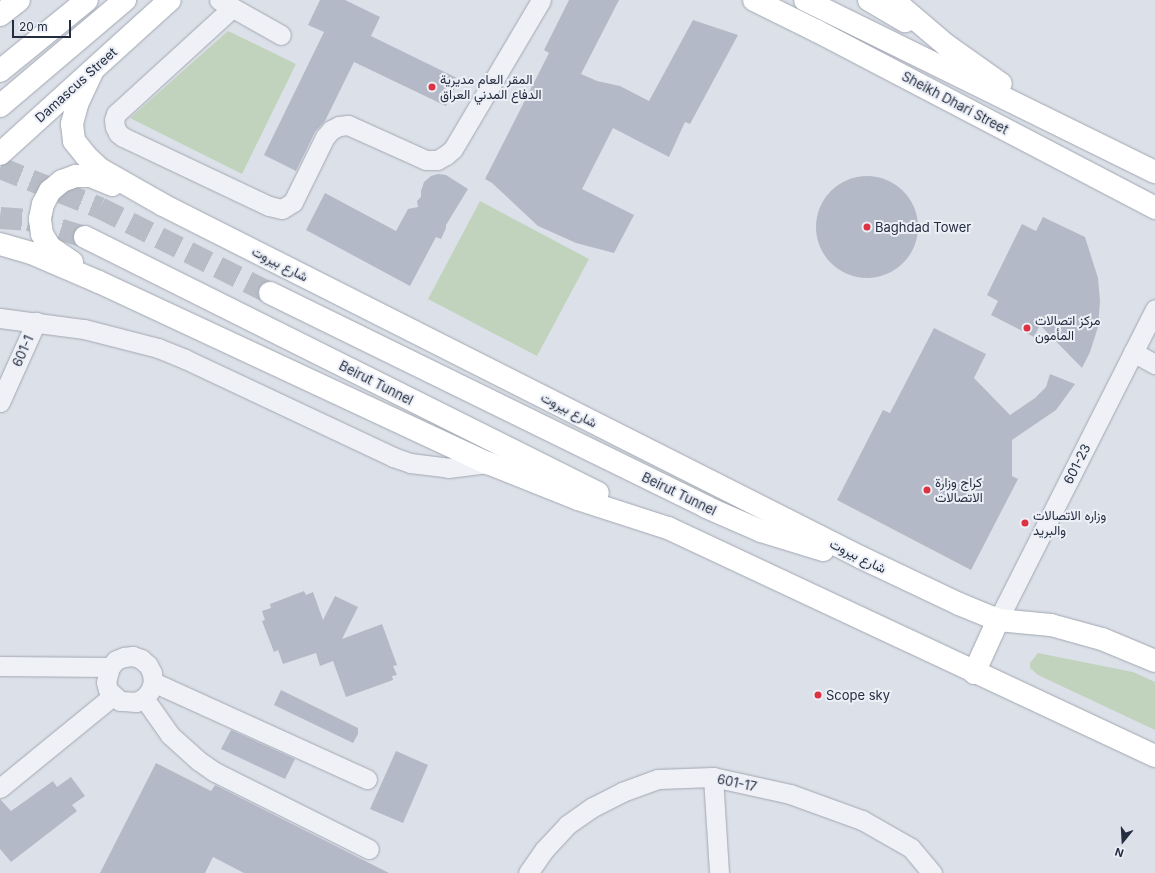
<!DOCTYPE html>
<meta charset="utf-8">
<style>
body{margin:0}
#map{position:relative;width:1155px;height:873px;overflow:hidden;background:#dce0e8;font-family:Inter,Vazirmatn,sans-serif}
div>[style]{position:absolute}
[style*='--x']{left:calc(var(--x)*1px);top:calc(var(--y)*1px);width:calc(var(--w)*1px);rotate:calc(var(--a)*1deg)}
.green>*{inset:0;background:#c1d3bd}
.building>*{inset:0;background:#b3b9c6}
.round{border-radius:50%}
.major-tunnel>*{height:22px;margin-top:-11px;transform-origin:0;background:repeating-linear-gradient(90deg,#b7bcc6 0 22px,transparent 0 33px)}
.roads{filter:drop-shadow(0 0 1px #a1a7b2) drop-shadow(0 0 1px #a1a7b2)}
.minor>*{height:19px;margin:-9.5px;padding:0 9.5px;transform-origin:9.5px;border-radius:9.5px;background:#f0f1f6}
.major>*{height:22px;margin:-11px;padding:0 11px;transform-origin:11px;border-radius:11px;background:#fff}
.dots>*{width:11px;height:11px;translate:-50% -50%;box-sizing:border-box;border:2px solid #eceff6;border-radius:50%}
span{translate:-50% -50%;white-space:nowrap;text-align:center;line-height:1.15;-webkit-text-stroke:4px #eceff6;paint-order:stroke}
.poi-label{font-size:13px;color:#242d40}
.left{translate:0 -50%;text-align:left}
.street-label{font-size:13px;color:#242d40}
.north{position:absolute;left:1103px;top:821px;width:40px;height:40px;-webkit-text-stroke:3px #eceff6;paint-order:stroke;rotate:198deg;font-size:11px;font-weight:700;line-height:16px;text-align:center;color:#242d40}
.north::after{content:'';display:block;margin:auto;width:14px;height:18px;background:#242d40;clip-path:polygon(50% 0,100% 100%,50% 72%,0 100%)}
.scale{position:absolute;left:12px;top:20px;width:59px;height:18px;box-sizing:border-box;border:2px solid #242d40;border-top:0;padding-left:5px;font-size:12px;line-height:14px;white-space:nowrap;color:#242d40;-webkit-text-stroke:3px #eceff6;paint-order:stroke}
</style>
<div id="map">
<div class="green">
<i style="clip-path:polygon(228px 31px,296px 64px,242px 174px,130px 118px)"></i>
<i style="clip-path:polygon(480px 201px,589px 259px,537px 356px,428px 299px)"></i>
<i style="clip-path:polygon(1038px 653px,1133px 672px,1155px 682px,1155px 730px,1038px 675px,1030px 668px,1030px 663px)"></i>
</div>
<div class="building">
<i style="clip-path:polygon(320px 0,345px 0,380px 17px,371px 36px,459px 79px,446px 106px,354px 62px,325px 121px,315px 132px,296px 171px,264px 155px,324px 32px,308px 25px)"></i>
<i style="clip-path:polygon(569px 0,619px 0,581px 74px,597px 81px,620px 86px,649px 101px,693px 20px,738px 35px,690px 124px,685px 122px,669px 157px,613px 128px,582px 189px,634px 215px,614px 253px,576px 243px,538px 226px,492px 183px,485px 179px,549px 53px,544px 50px)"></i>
<i style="clip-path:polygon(438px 174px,446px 175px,468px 189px,446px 225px,446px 228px,441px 239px,436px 237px,410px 286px,306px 230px,325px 193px,396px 231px,408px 209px,418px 207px,417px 201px,421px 197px,421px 191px,424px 182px,431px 176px)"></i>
<i class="round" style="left:816px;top:176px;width:102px;height:102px"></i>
<i style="clip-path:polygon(1043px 217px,1085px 237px,1098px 278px,1100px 301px,1098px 327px,1090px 352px,1082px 368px,1040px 325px,1034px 337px,991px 315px,998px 301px,987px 295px,1022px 224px,1036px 231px)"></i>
<i style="clip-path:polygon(934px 328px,986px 354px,974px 378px,1010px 415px,1035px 398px,1046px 387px,1050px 374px,1075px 384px,1056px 410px,1012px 440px,1012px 476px,1018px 479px,971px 570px,837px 500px,883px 410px,890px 413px)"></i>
<i style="clip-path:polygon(304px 591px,306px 595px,313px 592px,323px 620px,335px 596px,358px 607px,342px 639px,382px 624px,397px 665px,393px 666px,397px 675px,392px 676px,393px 680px,346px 697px,333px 661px,320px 666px,316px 653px,283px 664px,278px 650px,274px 652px,262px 621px,265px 620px,262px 611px,271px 608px,270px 604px)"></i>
<i style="clip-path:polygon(281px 690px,358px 728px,358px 734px,353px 743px,274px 705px)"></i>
<i style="clip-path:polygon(231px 730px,295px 759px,285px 779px,221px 749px)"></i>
<i style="clip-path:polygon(396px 751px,428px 765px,403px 823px,370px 809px)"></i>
<i style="clip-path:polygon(156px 763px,211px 791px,215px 785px,389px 873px,244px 873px,213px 857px,205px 873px,100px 873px)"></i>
<i style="clip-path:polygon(71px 777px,85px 796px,72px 805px,77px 811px,11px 862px,0 849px,0 799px,11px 811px,53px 781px,57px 787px)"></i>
</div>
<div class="major-tunnel">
<i style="--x:0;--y:168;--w:108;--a:21.8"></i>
<i style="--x:100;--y:208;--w:190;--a:26.6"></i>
<i style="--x:0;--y:218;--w:29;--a:4"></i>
<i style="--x:29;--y:220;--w:59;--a:16.9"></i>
</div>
<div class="roads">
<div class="minor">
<i style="--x:219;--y:0;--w:71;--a:29.4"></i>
<i style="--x:232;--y:8;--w:157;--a:137.6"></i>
<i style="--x:116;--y:114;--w:6;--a:108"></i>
<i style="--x:114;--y:120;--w:7;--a:82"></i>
<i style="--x:115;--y:127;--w:7;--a:63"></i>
<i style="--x:118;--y:133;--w:6;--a:39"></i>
<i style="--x:123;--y:137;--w:161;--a:25.3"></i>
<i style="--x:269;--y:206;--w:13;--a:13"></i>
<i style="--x:282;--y:209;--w:13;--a:-32"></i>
<i style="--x:293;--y:202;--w:72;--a:-63.8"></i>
<i style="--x:325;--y:137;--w:9;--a:-49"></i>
<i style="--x:331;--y:130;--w:9;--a:-27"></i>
<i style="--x:339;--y:126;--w:9;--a:-6"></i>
<i style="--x:348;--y:125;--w:85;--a:24.2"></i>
<i style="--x:426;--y:160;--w:11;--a:0"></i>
<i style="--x:437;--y:160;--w:10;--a:-29"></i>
<i style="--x:446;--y:155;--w:9;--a:-41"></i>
<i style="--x:453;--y:149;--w:173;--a:-59.4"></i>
<i style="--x:0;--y:318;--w:85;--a:7.5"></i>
<i style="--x:84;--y:329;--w:76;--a:14.4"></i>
<i style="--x:158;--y:348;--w:29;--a:22"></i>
<i style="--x:185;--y:359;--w:230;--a:25.2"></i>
<i style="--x:393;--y:457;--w:18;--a:19"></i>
<i style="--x:410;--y:463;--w:38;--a:7"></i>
<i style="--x:448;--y:468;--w:40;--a:-7.1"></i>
<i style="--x:1133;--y:352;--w:25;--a:29"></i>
<i style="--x:0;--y:402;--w:88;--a:-65.8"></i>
<i style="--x:998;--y:620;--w:348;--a:-63.2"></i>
<i style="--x:0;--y:666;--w:110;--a:0.5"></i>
<i style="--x:110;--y:667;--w:9;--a:-49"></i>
<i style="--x:116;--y:660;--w:9;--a:-21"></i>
<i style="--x:124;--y:657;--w:9;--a:-6"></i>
<i style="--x:133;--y:656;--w:9;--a:21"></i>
<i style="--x:141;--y:659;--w:9;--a:41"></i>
<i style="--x:148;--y:665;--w:9;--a:63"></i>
<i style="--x:152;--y:673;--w:9;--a:84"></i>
<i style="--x:153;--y:682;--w:9;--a:108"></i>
<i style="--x:150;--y:691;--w:9;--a:131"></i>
<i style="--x:144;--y:698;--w:9;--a:153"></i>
<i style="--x:136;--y:702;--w:16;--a:-176"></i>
<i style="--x:120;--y:701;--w:16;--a:-137"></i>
<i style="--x:108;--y:690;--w:8;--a:-104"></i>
<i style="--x:106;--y:682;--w:16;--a:-75"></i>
<i style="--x:153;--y:682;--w:235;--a:24.4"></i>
<i style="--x:144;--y:698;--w:45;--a:54.9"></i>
<i style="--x:170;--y:735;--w:39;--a:42"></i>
<i style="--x:199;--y:761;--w:19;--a:35"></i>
<i style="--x:215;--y:772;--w:172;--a:26.6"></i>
<i style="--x:713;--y:777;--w:96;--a:86.4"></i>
<i style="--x:0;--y:788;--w:146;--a:-39.2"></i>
<i style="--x:528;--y:873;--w:28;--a:-55"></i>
<i style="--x:544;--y:850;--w:34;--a:-47"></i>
<i style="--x:567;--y:825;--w:32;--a:-35"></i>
<i style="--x:593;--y:807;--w:33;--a:-27"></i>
<i style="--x:622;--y:792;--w:38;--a:-20"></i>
<i style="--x:658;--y:779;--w:55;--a:-2.1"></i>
<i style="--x:713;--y:777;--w:79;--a:12.4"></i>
<i style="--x:790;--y:794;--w:77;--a:19.9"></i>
<i style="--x:862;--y:820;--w:56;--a:29.7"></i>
<i style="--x:911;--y:848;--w:33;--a:50"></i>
</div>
<div class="major">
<i style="--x:754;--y:0;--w:70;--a:26.2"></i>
<i style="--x:817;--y:31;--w:382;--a:27.6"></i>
<i style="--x:805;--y:0;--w:390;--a:26.2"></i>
<i style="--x:869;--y:0;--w:42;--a:30.3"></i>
<i style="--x:893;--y:0;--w:70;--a:40.3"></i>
<i style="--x:946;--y:45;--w:67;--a:35.3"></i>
<i style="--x:0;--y:15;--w:24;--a:-38"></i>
<i style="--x:93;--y:70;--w:38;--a:115"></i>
<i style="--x:77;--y:105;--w:20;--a:105"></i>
<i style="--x:72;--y:124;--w:17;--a:83"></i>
<i style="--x:74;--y:141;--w:19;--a:51"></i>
<i style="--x:86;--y:156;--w:19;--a:43"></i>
<i style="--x:100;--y:169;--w:73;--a:29.7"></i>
<i style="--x:163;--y:205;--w:781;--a:26.79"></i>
<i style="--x:860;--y:557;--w:110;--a:25.4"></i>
<i style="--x:959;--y:604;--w:42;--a:22.3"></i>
<i style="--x:998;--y:620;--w:53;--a:5.4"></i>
<i style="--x:1051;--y:625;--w:53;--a:15.4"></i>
<i style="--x:1102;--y:639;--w:57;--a:22.5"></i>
<i style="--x:0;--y:71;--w:112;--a:-39.2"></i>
<i style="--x:0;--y:106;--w:164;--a:-40.3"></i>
<i style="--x:0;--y:154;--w:229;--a:-42.2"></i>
<i style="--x:85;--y:237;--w:573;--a:26.52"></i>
<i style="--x:0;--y:244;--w:32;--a:16"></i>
<i style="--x:31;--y:253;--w:74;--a:23.1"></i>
<i style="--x:99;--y:282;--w:429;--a:25"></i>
<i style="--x:488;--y:463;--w:97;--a:21.8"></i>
<i style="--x:578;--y:499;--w:95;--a:17.9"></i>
<i style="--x:668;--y:528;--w:538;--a:25.09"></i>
<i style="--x:72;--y:262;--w:27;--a:-146"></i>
<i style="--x:50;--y:247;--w:15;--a:-122"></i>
<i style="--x:42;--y:234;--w:15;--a:-98"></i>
<i style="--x:40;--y:219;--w:15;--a:-79"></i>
<i style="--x:43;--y:204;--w:15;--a:-62"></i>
<i style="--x:50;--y:191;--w:16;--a:-40"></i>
<i style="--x:62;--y:181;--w:15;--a:-20"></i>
<i style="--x:76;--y:176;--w:15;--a:0"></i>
<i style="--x:91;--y:176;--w:23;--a:23"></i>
<i style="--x:270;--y:293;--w:486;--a:26.1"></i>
<i style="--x:706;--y:507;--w:60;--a:23.6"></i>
<i style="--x:761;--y:531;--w:65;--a:17"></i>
<i style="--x:974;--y:673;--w:58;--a:-65.6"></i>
</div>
</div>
<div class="dots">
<i style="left:432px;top:87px;background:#dc3242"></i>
<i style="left:867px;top:227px;background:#dc3242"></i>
<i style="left:1027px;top:328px;background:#dc3242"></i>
<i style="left:927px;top:490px;background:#dc3242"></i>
<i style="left:1025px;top:523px;background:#dc3242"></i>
<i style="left:818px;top:695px;background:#dc3242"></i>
</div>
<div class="poi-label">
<span class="left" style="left:440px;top:87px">المقر العام مديرية<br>الدفاع المدني العراق</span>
<span class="left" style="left:875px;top:227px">Baghdad Tower</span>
<span class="left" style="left:1035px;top:328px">مركز اتصالات<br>المأمون</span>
<span class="left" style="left:935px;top:490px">كراج وزارة<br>الاتصالات</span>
<span class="left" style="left:1033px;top:523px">وزاره الاتصالات<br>والبريد</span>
<span class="left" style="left:826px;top:695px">Scope sky</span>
</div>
<div class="street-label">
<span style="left:76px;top:85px;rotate:-42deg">Damascus Street</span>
<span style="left:955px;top:103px;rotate:28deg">Sheikh Dhari Street</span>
<span style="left:280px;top:264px;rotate:27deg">شارع بيروت</span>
<span style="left:23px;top:351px;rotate:-66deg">601-1</span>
<span style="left:376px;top:383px;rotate:27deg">Beirut Tunnel</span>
<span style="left:569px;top:410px;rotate:27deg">شارع بيروت</span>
<span style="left:1077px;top:464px;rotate:-63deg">601-23</span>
<span style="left:679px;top:494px;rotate:26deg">Beirut Tunnel</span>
<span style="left:858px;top:556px;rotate:26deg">شارع بيروت</span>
<span style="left:737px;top:783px;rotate:12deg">601-17</span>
</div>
<div class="north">N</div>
<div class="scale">20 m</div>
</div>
